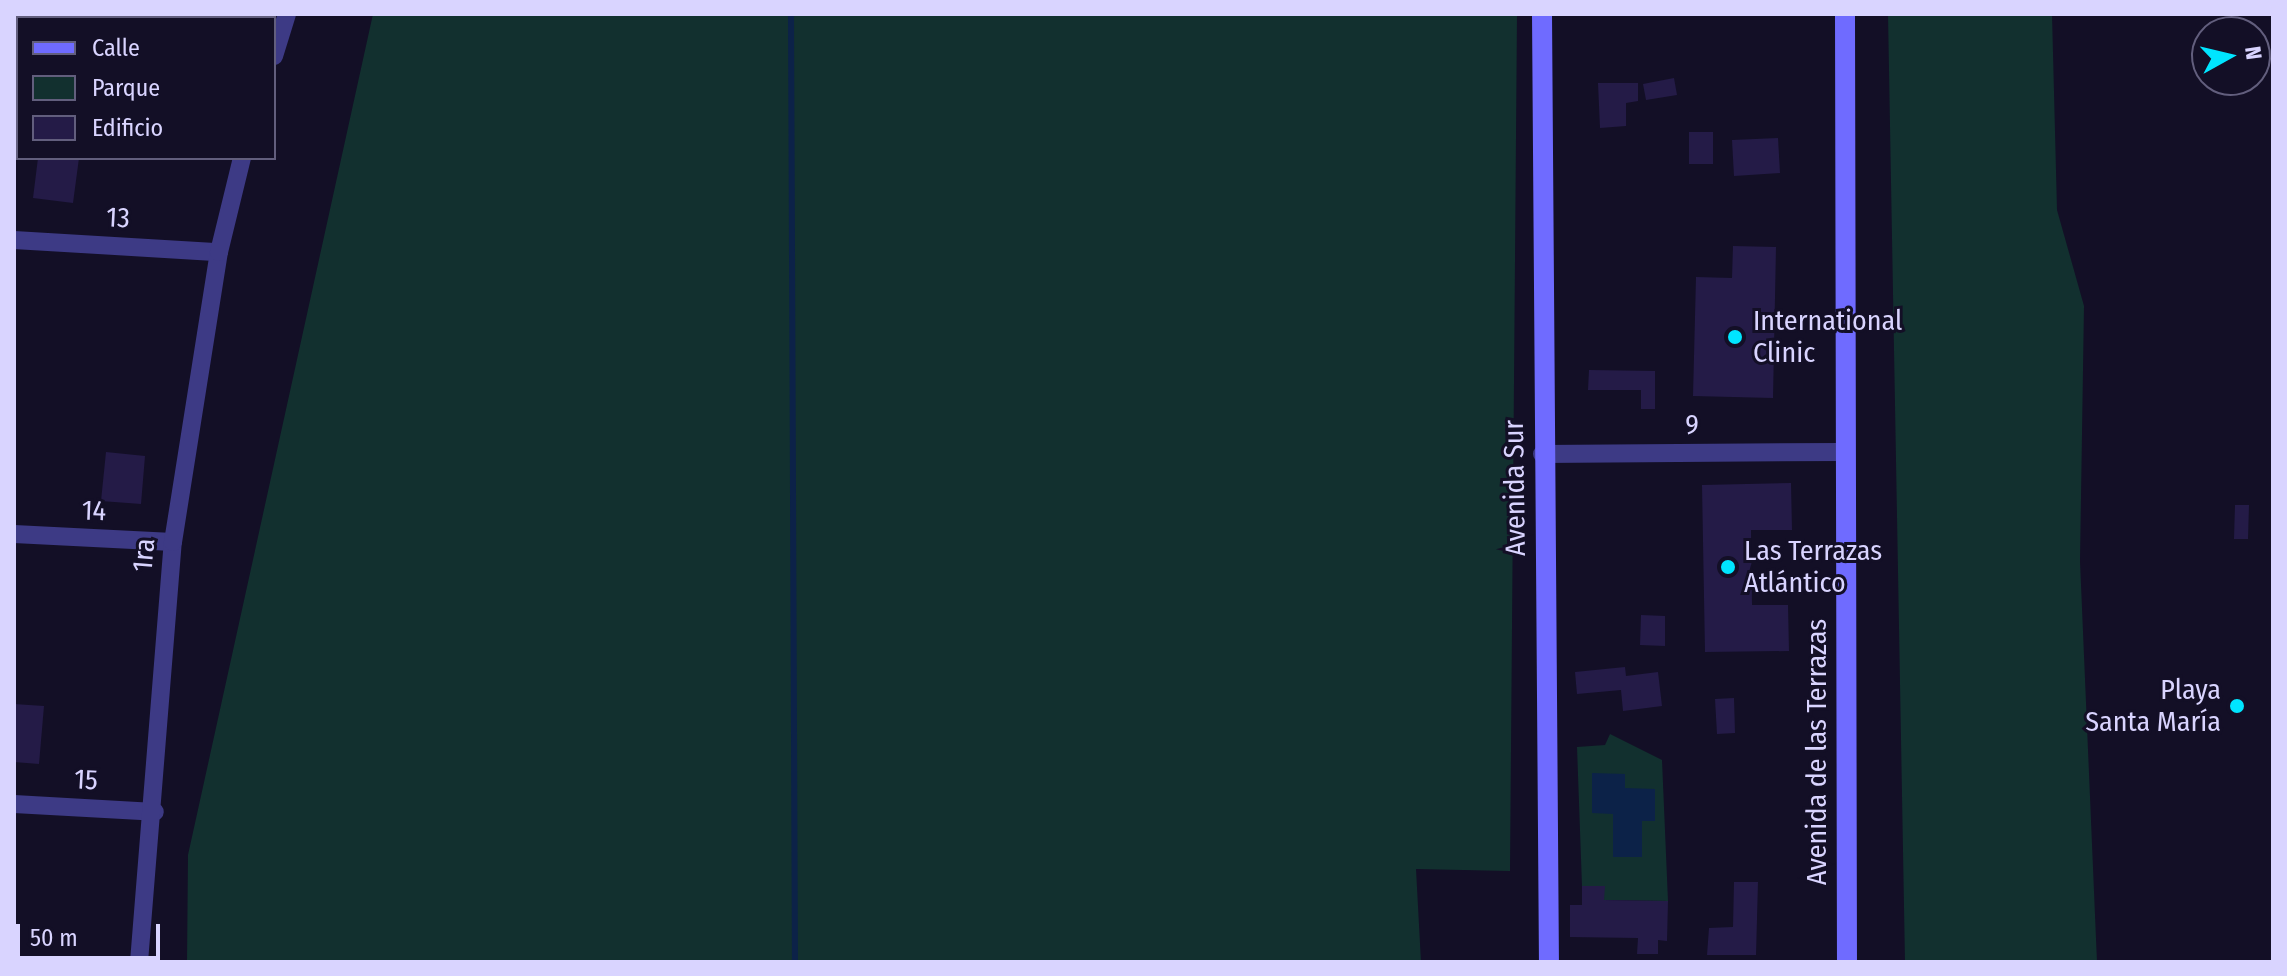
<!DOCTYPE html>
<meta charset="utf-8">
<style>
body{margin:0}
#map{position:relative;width:2287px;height:976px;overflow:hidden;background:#130f26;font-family:"Fira Sans Condensed",sans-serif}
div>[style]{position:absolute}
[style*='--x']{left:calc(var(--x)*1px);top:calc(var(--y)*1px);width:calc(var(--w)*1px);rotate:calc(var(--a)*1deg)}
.green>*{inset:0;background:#12302f}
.water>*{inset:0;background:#0c2248}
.stream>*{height:6px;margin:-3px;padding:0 3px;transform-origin:3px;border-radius:3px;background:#0c2248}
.building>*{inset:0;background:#241b47}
.street>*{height:18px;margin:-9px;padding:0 9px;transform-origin:9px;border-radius:9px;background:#3d3a85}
.secondary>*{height:20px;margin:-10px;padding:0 10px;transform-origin:10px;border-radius:10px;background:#6f6bff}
.dots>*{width:22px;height:22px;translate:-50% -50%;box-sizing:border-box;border:4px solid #130f26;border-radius:50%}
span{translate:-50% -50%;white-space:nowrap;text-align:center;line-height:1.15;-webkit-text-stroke:6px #130f26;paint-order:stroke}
.street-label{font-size:28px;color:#d9d4ff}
.poi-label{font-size:28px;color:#d9d4ff}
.left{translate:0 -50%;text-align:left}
.right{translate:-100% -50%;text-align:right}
.frame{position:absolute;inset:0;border:16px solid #d9d4ff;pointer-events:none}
.legend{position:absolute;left:16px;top:16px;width:260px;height:144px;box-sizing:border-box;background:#130f26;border:2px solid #625e7d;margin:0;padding:10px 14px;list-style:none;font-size:24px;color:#d9d4ff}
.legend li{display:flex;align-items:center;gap:16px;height:40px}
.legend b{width:40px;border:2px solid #625e7d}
.north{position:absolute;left:2191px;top:16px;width:80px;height:80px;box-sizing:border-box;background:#130f26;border:2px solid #625e7d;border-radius:50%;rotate:82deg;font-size:22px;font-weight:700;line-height:32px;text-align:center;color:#d9d4ff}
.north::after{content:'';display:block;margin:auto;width:28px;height:36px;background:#00e5ff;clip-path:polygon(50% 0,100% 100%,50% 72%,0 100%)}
.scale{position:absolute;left:16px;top:924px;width:144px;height:36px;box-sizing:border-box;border:4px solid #d9d4ff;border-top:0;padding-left:10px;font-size:24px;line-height:28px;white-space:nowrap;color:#d9d4ff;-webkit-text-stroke:6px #130f26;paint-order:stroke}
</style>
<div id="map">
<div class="green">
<i style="clip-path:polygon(373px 14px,1517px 14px,1510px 871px,1416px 869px,1421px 962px,187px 962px,188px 855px)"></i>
<i style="clip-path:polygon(1888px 14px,2052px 14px,2057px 210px,2084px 306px,2080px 561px,2097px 962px,1905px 962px)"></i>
<i style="clip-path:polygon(1610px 734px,1662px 760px,1668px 901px,1604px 900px,1604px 887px,1582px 886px,1577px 747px,1605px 745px)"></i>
</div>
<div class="water">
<i style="clip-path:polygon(1592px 773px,1625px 774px,1625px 788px,1655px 789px,1655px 821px,1642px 821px,1642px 857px,1613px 857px,1613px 814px,1592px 813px)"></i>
</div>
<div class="stream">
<i style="--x:791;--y:14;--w:948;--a:89.76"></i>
</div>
<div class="building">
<i style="clip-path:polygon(1674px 78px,1677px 95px,1646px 100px,1643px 84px)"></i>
<i style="clip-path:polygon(1598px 83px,1638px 83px,1638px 101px,1626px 103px,1626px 126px,1600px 128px)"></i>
<i style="clip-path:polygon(1689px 132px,1713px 132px,1713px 164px,1689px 164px)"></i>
<i style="clip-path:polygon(1778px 138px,1780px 173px,1734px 176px,1732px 140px)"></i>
<i style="clip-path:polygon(38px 158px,79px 158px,73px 203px,33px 198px)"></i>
<i style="clip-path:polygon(1733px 246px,1776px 247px,1773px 398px,1693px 396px,1696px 277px,1732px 278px)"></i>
<i style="clip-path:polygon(1589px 370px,1655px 371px,1655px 409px,1641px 409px,1641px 390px,1588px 390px)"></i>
<i style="clip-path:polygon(106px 452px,145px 456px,141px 504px,101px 501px)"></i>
<i style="clip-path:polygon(1791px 483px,1792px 530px,1751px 530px,1752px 605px,1788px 605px,1789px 651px,1705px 652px,1702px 485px)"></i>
<i style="clip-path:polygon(2235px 505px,2249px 505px,2248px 539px,2234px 539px)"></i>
<i style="clip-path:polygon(1641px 615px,1665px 616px,1665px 646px,1640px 645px)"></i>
<i style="clip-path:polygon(1625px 667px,1626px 676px,1658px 672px,1662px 706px,1623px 711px,1621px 690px,1577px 694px,1575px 672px)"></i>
<i style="clip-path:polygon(1734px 698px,1735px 733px,1717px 734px,1715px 699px)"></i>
<i style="clip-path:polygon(14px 704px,44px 706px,39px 764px,14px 762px)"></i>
<i style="clip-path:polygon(1734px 882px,1758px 882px,1756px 955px,1707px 955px,1709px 928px,1733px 927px)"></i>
<i style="clip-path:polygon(1582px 886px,1605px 886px,1604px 900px,1668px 901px,1667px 941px,1658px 940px,1658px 954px,1637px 954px,1638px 938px,1570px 937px,1570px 905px,1582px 905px)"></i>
</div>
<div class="street">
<i style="--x:274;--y:56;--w:44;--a:-72.8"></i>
<i style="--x:14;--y:240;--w:205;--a:3.4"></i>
<i style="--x:1542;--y:454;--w:301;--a:-0.4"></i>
<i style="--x:14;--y:534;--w:159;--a:2.9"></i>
<i style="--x:14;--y:804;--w:141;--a:3.2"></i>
<i style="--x:139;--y:962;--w:421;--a:-85.4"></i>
<i style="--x:173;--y:542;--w:294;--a:-81"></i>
<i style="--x:219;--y:252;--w:97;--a:-76.3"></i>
</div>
<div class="secondary">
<i style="--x:1542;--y:14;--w:948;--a:89.58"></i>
<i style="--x:1845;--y:14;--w:948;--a:89.88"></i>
</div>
<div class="dots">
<i style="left:1735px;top:337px;background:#00e5ff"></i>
<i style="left:1728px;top:567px;background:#00e5ff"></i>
<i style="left:2237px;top:706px;background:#00e5ff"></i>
</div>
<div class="street-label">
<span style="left:118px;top:218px;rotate:3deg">13</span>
<span style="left:1692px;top:425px">9</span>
<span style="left:1515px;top:488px;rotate:-91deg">Avenida Sur</span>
<span style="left:94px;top:511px;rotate:2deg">14</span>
<span style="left:144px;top:555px;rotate:-85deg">1ra</span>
<span style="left:1817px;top:752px;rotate:-90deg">Avenida de las Terrazas</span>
<span style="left:86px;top:780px;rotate:3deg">15</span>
</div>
<div class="poi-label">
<span class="left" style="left:1753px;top:337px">International<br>Clinic</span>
<span class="left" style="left:1744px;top:567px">Las Terrazas<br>Atlántico</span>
<span class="right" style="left:2221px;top:706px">Playa<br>Santa María</span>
</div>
<div class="frame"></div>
<ul class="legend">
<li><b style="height:10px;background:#6f6bff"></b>Calle</li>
<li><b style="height:22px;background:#12302f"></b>Parque</li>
<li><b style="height:22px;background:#241b47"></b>Edificio</li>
</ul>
<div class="north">N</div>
<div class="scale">50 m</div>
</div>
